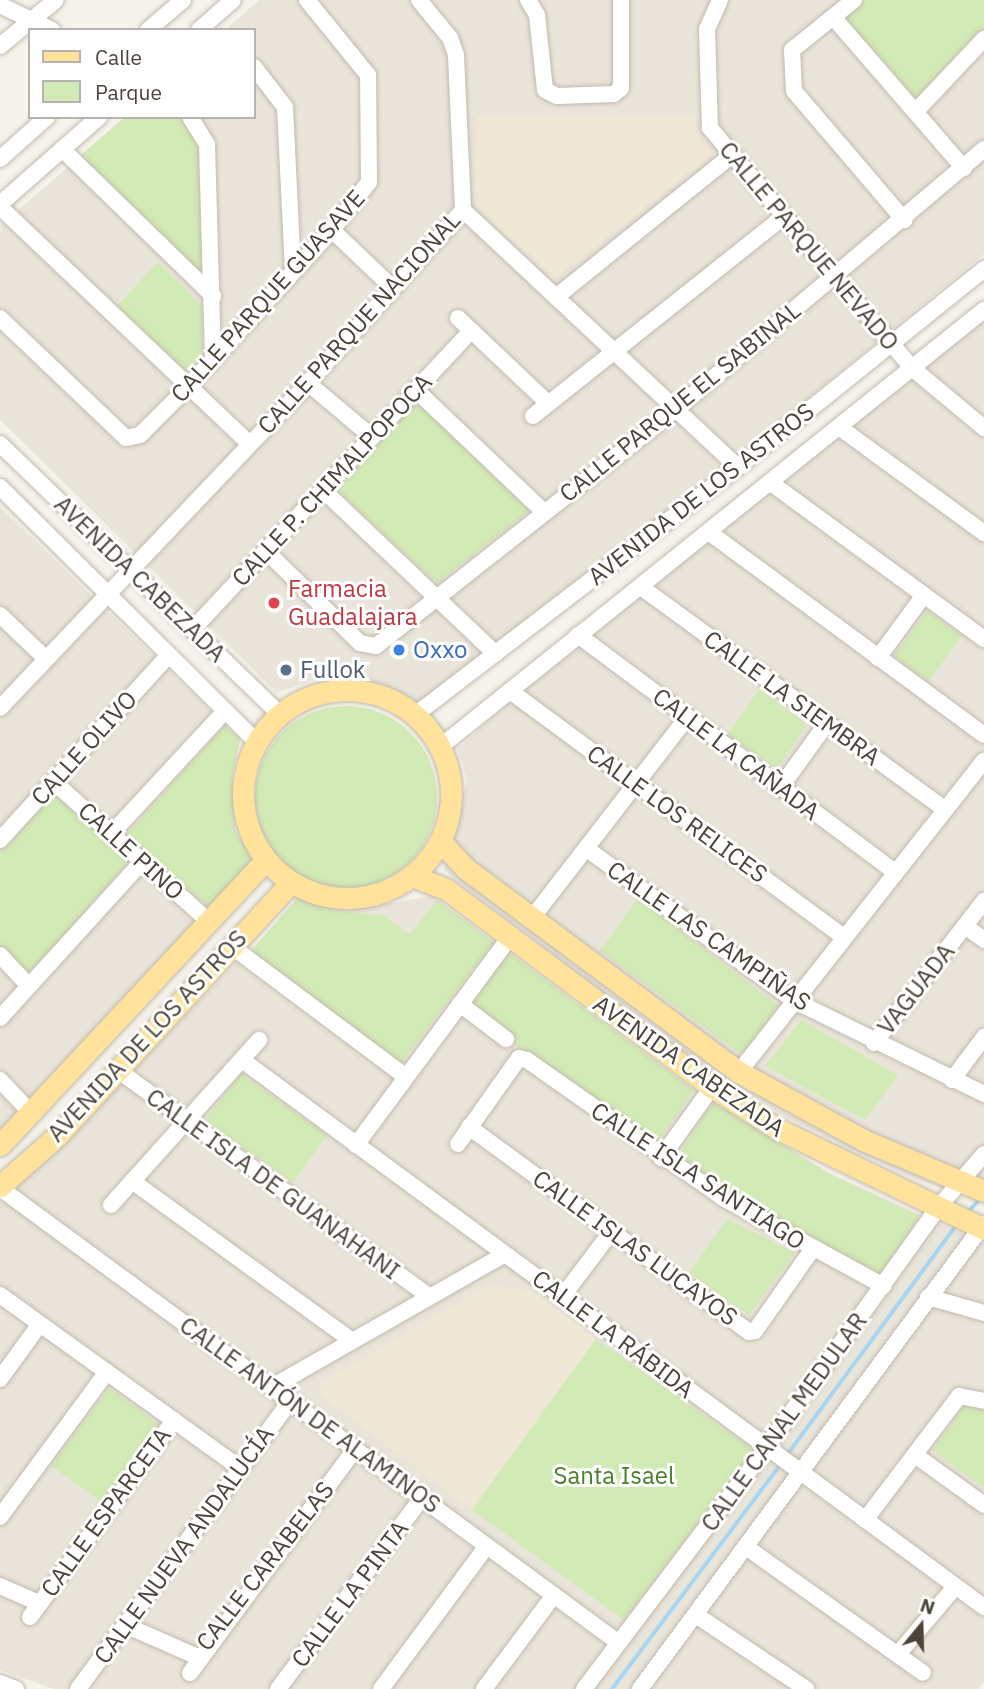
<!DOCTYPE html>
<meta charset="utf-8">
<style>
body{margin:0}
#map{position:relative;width:984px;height:1689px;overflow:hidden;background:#f6f3ec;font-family:"IBM Plex Sans",sans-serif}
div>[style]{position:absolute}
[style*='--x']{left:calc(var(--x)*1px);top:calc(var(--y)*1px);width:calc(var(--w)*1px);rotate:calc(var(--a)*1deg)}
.residential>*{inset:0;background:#eae5da}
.education>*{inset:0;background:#efe8d6}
.green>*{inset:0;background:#d2eab5}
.round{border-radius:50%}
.stream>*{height:3.5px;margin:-1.75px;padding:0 1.75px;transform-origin:1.75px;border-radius:1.75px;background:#a9d4f2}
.roads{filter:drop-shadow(0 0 2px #c2bbae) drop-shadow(0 0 2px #c2bbae)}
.minor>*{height:16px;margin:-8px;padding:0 8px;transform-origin:8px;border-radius:8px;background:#fff}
.major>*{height:21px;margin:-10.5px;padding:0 10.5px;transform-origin:10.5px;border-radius:10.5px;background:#ffe39c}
.major>.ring{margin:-10.5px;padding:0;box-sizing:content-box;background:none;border:21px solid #ffe39c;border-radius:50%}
.dots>*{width:19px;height:19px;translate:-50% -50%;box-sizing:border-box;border:4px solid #fff;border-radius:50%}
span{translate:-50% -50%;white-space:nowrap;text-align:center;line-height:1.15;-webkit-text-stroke:6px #fff;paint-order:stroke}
.street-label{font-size:24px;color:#4b4439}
.health-label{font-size:24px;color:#be3a42}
.left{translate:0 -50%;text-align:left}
.shop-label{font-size:24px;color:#366cbe}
.service-label{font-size:24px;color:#4e5e75}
.park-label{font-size:24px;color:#4a7f2a}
.legend{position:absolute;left:28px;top:28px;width:228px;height:91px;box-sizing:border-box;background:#fff;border:2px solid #b7b4b0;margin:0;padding:9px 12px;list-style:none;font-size:21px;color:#4b4439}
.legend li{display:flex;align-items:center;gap:14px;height:35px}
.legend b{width:35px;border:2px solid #b7b4b0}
.north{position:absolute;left:886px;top:1591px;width:70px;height:70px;-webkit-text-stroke:5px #fff;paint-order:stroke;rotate:19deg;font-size:19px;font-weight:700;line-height:28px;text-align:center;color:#4b4439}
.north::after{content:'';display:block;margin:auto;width:24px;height:32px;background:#4b4439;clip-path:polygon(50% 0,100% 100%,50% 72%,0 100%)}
</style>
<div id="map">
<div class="residential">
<i style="clip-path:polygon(259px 0,984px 0,984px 254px,503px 649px,415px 703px,388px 688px,351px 679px,315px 679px,277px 693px,0 420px,0 226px,125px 117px,254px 117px,254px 30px,225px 30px)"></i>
<i style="clip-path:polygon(984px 312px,984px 1202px,913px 1178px,788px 1118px,658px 1036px,444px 870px,467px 780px,458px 749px,548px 666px)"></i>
<i style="clip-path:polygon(0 507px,240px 739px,232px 776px,235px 829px,252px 860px,0 1130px)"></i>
<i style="clip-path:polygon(432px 896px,699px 1094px,829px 1173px,984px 1244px,984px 1682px,978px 1689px,54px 1689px,0 1670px,0 1203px,235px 965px,314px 899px,361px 908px)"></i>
</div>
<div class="education">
<i style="clip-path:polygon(696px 115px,696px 132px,713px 155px,552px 280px,477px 206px,476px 116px)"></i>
<i style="clip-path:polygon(488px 1285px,529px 1290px,596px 1339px,472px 1510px,320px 1395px,321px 1382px)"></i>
</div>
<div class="green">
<i style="clip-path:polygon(866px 0,984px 0,984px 26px,916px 98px,845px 18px)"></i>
<i style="clip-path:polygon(125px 117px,180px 117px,203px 142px,205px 278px,80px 156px)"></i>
<i style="clip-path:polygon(158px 262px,202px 306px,202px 354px,184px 372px,116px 307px)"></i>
<i style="clip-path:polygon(415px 401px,530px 510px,437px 583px,335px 488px)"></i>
<i style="clip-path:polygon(927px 611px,962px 636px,929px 681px,894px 656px)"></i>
<i style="clip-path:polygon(759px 689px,807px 725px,777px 769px,728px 735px)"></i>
<i class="round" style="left:255px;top:706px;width:182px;height:182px"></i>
<i style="clip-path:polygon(225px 725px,240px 739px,232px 776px,235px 829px,252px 860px,209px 907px,127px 834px)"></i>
<i style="clip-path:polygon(57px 793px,130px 860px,28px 976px,0 947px,0 852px)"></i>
<i style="clip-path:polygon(300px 895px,334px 911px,382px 915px,410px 934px,437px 900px,494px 942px,400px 1064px,249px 953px)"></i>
<i style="clip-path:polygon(638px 898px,778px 1006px,742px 1055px,600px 951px)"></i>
<i style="clip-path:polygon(508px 952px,694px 1090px,654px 1147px,553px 1075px,465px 1005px)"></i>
<i style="clip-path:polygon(801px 1020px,898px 1075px,865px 1120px,765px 1066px)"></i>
<i style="clip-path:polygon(241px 1074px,327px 1135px,293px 1183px,205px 1120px)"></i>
<i style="clip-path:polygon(713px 1102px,828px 1173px,919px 1216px,882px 1278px,786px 1229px,674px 1162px)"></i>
<i style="clip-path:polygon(727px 1219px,795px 1253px,749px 1315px,689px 1273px)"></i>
<i style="clip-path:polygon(596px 1339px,753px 1450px,624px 1620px,472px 1510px)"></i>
<i style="clip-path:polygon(109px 1388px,158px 1424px,101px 1501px,51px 1466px)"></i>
<i style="clip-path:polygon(965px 1405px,984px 1410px,984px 1488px,933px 1451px)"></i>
</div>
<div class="stream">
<i style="--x:967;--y:1213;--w:21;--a:-47"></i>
<i style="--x:787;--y:1455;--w:287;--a:-53.6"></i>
<i style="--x:612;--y:1689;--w:281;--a:-53.1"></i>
</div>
<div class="roads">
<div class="minor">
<i style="--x:528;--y:0;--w:17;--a:59"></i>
<i style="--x:537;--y:15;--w:75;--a:83.9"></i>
<i style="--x:545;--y:90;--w:13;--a:27"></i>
<i style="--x:557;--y:96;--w:57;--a:-2"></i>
<i style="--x:614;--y:94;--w:9;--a:-41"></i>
<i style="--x:621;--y:88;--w:88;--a:-90"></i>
<i style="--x:720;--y:0;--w:32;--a:114"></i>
<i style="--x:707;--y:29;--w:99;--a:88.3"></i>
<i style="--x:710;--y:128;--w:314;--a:49.9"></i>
<i style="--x:912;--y:368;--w:94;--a:39.8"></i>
<i style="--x:854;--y:0;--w:80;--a:141.1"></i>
<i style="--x:792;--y:50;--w:41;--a:87.2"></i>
<i style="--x:794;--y:91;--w:170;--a:49.5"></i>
<i style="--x:0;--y:5;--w:58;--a:25.7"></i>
<i style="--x:833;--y:17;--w:200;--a:49.1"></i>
<i style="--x:148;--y:30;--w:46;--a:-40.6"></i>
<i style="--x:199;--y:30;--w:45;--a:-41.4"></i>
<i style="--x:0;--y:46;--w:72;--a:-39.4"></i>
<i style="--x:254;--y:67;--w:51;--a:52.2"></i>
<i style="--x:285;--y:107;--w:162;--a:87.2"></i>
<i style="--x:917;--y:110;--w:98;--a:-46.7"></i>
<i style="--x:190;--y:117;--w:32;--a:58"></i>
<i style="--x:207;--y:144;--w:215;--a:88.4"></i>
<i style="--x:62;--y:149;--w:211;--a:44.2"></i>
<i style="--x:0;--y:159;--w:63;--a:-41.8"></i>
<i style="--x:0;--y:204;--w:132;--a:-41.3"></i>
<i style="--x:0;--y:207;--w:344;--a:43.5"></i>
<i style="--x:463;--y:210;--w:376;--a:43.1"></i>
<i style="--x:332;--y:230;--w:84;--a:43.6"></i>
<i style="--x:556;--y:297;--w:225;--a:-38.9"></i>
<i style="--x:0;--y:318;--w:174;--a:43.6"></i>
<i style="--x:126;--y:438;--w:14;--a:-12"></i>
<i style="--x:140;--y:435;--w:66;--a:-45"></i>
<i style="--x:187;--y:388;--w:214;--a:-47.5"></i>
<i style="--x:332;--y:230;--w:61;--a:-52.4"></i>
<i style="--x:369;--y:182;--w:107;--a:-90.5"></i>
<i style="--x:368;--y:75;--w:97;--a:-129.1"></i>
<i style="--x:458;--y:318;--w:124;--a:43.4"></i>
<i style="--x:308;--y:383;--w:84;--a:40.2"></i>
<i style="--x:416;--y:390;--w:175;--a:43.6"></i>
<i style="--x:533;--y:416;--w:320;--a:-38.5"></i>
<i style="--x:839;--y:427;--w:180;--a:36.2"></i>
<i style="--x:0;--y:444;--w:389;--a:44"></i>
<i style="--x:771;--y:483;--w:264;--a:36.2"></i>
<i style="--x:0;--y:487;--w:361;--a:44.8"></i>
<i style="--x:323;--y:490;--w:238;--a:43.5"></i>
<i style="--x:710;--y:533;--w:340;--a:36.4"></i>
<i style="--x:266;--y:551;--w:132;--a:44.4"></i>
<i style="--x:360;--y:643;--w:16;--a:11"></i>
<i style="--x:376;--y:646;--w:380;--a:-38.3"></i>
<i style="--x:674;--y:411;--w:406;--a:-40.2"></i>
<i style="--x:641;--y:587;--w:376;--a:36.2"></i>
<i style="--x:0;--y:615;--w:62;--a:43.7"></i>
<i style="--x:193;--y:629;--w:408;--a:-47"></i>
<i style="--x:578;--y:635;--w:396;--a:36.8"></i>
<i style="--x:878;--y:658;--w:78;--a:-53.9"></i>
<i style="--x:510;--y:691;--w:415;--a:36.4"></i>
<i style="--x:0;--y:708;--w:448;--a:-46.5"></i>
<i style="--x:308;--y:383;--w:232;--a:-48.1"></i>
<i style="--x:463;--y:210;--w:155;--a:-92.6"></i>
<i style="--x:456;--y:55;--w:18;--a:-109"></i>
<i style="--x:450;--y:38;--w:49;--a:-129.2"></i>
<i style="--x:415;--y:715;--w:407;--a:-37.5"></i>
<i style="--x:738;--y:467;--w:316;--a:-38.8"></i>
<i style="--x:440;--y:747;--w:698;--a:-38.78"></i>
<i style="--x:54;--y:782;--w:206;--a:42"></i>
<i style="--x:780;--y:788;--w:80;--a:-54.1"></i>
<i style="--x:112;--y:833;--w:166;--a:-47.2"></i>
<i style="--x:0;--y:840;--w:249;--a:-47.6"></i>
<i style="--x:587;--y:849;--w:258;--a:36.2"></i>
<i style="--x:795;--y:1001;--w:211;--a:26.2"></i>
<i style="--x:532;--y:918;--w:252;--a:-52.3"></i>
<i style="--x:965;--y:926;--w:24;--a:36"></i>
<i style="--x:231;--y:946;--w:217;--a:36.8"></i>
<i style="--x:0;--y:955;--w:42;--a:46.9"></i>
<i style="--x:460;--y:1004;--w:58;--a:37.3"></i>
<i style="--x:0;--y:1018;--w:211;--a:-47.7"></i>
<i style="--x:874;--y:1043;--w:180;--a:-52.2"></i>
<i style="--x:242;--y:1060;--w:922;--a:36.4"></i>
<i style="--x:119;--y:1071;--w:383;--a:36"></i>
<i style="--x:739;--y:1072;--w:396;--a:-51.8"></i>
<i style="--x:0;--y:1080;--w:47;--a:46.7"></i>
<i style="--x:952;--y:1080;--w:54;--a:-53.3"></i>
<i style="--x:469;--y:1127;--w:347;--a:36.2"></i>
<i style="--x:749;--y:1332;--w:6;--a:-9"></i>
<i style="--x:755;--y:1331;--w:99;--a:-54.9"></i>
<i style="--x:458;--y:1144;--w:105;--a:-54.7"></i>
<i style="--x:519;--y:1058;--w:8;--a:14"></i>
<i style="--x:527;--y:1060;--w:240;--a:35.1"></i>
<i style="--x:723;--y:1198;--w:183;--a:28.7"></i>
<i style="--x:356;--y:1145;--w:259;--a:-53.5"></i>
<i style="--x:661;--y:1158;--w:87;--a:-54.3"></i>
<i style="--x:132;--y:1181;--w:271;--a:36"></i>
<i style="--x:0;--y:1188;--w:768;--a:36.32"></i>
<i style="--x:111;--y:1205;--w:222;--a:-48.1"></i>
<i style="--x:0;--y:1295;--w:296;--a:35.8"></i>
<i style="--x:562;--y:1297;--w:83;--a:-52.9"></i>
<i style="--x:928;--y:1297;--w:58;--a:15.9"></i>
<i style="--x:0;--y:1379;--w:68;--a:-54"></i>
<i style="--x:272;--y:1387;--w:268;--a:-29.7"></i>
<i style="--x:915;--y:1455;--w:85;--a:35.9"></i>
<i style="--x:0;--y:1517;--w:180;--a:-53.6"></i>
<i style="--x:865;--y:1520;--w:156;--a:-52.8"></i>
<i style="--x:959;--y:1396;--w:25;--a:11"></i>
<i style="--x:746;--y:1547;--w:217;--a:35.4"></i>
<i style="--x:0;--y:1586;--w:43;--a:23.6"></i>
<i style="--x:696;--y:1615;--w:133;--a:33.9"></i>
<i style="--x:30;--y:1617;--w:244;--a:-53.8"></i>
<i style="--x:125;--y:1625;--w:82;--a:23.7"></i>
<i style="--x:898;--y:1654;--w:88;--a:-49.6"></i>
<i style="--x:190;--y:1673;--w:278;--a:-53.6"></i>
<i style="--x:0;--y:1683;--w:17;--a:21"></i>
<i style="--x:78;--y:1689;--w:358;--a:-53.6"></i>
<i style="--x:278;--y:1689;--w:239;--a:-53"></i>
<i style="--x:381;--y:1689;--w:178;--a:-53.5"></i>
<i style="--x:484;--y:1689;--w:117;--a:-53.3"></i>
<i style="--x:584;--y:1689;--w:302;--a:-52.9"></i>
<i style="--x:766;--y:1448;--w:294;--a:-54.4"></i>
<i style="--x:937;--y:1209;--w:72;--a:-49.5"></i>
<i style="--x:640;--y:1689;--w:578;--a:-53.51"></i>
</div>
<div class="major">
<i class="ring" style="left:243px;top:690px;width:187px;height:187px"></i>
<i style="--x:440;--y:841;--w:37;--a:47"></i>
<i style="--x:465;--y:868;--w:342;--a:36.7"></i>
<i style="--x:739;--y:1072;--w:141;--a:28.7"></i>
<i style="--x:863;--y:1140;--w:131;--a:22.9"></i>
<i style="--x:412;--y:876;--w:36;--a:21"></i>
<i style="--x:446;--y:889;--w:332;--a:36.7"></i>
<i style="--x:712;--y:1087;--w:78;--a:32.5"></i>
<i style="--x:778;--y:1129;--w:229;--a:25.9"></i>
<i style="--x:0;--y:1145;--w:390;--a:-47"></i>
<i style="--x:0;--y:1186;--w:76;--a:-41.3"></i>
<i style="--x:57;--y:1136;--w:345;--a:-47.3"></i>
</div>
</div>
<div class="dots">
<i style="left:274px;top:603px;background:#e0444e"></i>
<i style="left:399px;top:650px;background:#3f7fe0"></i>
<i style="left:286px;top:670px;background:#5c6f8a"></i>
</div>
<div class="street-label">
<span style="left:809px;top:246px;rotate:50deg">CALLE PARQUE NEVADO</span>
<span style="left:268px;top:296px;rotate:-48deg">CALLE PARQUE GUASAVE</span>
<span style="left:359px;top:323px;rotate:-48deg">CALLE PARQUE NACIONAL</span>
<span style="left:680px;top:402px;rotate:-39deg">CALLE PARQUE EL SABINAL</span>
<span style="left:332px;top:480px;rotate:-47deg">CALLE P. CHIMALPOPOCA</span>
<span style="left:701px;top:494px;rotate:-38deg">AVENIDA DE LOS ASTROS</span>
<span style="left:140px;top:579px;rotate:44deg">AVENIDA CABEZADA</span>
<span style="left:792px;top:698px;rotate:36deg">CALLE LA SIEMBRA</span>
<span style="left:84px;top:748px;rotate:-48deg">CALLE OLIVO</span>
<span style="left:736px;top:754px;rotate:37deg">CALLE LA CAÑADA</span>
<span style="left:677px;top:814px;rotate:36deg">CALLE LOS RELICES</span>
<span style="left:131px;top:851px;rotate:42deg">CALLE PINO</span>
<span style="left:709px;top:936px;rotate:35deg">CALLE LAS CAMPIÑAS</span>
<span style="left:916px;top:989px;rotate:-52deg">VAGUADA</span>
<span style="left:147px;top:1036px;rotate:-47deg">AVENIDA DE LOS ASTROS</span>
<span style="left:689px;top:1066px;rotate:35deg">AVENIDA CABEZADA</span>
<span style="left:698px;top:1176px;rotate:33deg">CALLE ISLA SANTIAGO</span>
<span style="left:273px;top:1184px;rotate:36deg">CALLE ISLA DE GUANAHANI</span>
<span style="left:635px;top:1248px;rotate:36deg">CALLE ISLAS LUCAYOS</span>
<span style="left:613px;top:1334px;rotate:37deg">CALLE LA RÁBIDA</span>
<span style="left:310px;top:1415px;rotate:36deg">CALLE ANTÓN DE ALAMINOS</span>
<span style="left:784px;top:1422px;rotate:-54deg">CALLE CANAL MEDULAR</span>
<span style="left:106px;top:1512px;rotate:-54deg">CALLE ESPARCETA</span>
<span style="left:184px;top:1545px;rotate:-54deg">CALLE NUEVA ANDALUCÍA</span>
<span style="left:265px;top:1566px;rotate:-52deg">CALLE CARABELAS</span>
<span style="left:350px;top:1594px;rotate:-53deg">CALLE LA PINTA</span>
</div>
<div class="health-label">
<span class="left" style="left:288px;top:603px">Farmacia<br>Guadalajara</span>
</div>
<div class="shop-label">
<span class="left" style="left:413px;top:650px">Oxxo</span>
</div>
<div class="service-label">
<span class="left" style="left:300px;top:670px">Fullok</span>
</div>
<div class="park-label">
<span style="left:614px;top:1476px">Santa Isael</span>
</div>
<ul class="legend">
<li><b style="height:9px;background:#ffe39c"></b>Calle</li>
<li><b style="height:19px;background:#d2eab5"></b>Parque</li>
</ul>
<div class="north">N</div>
</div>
